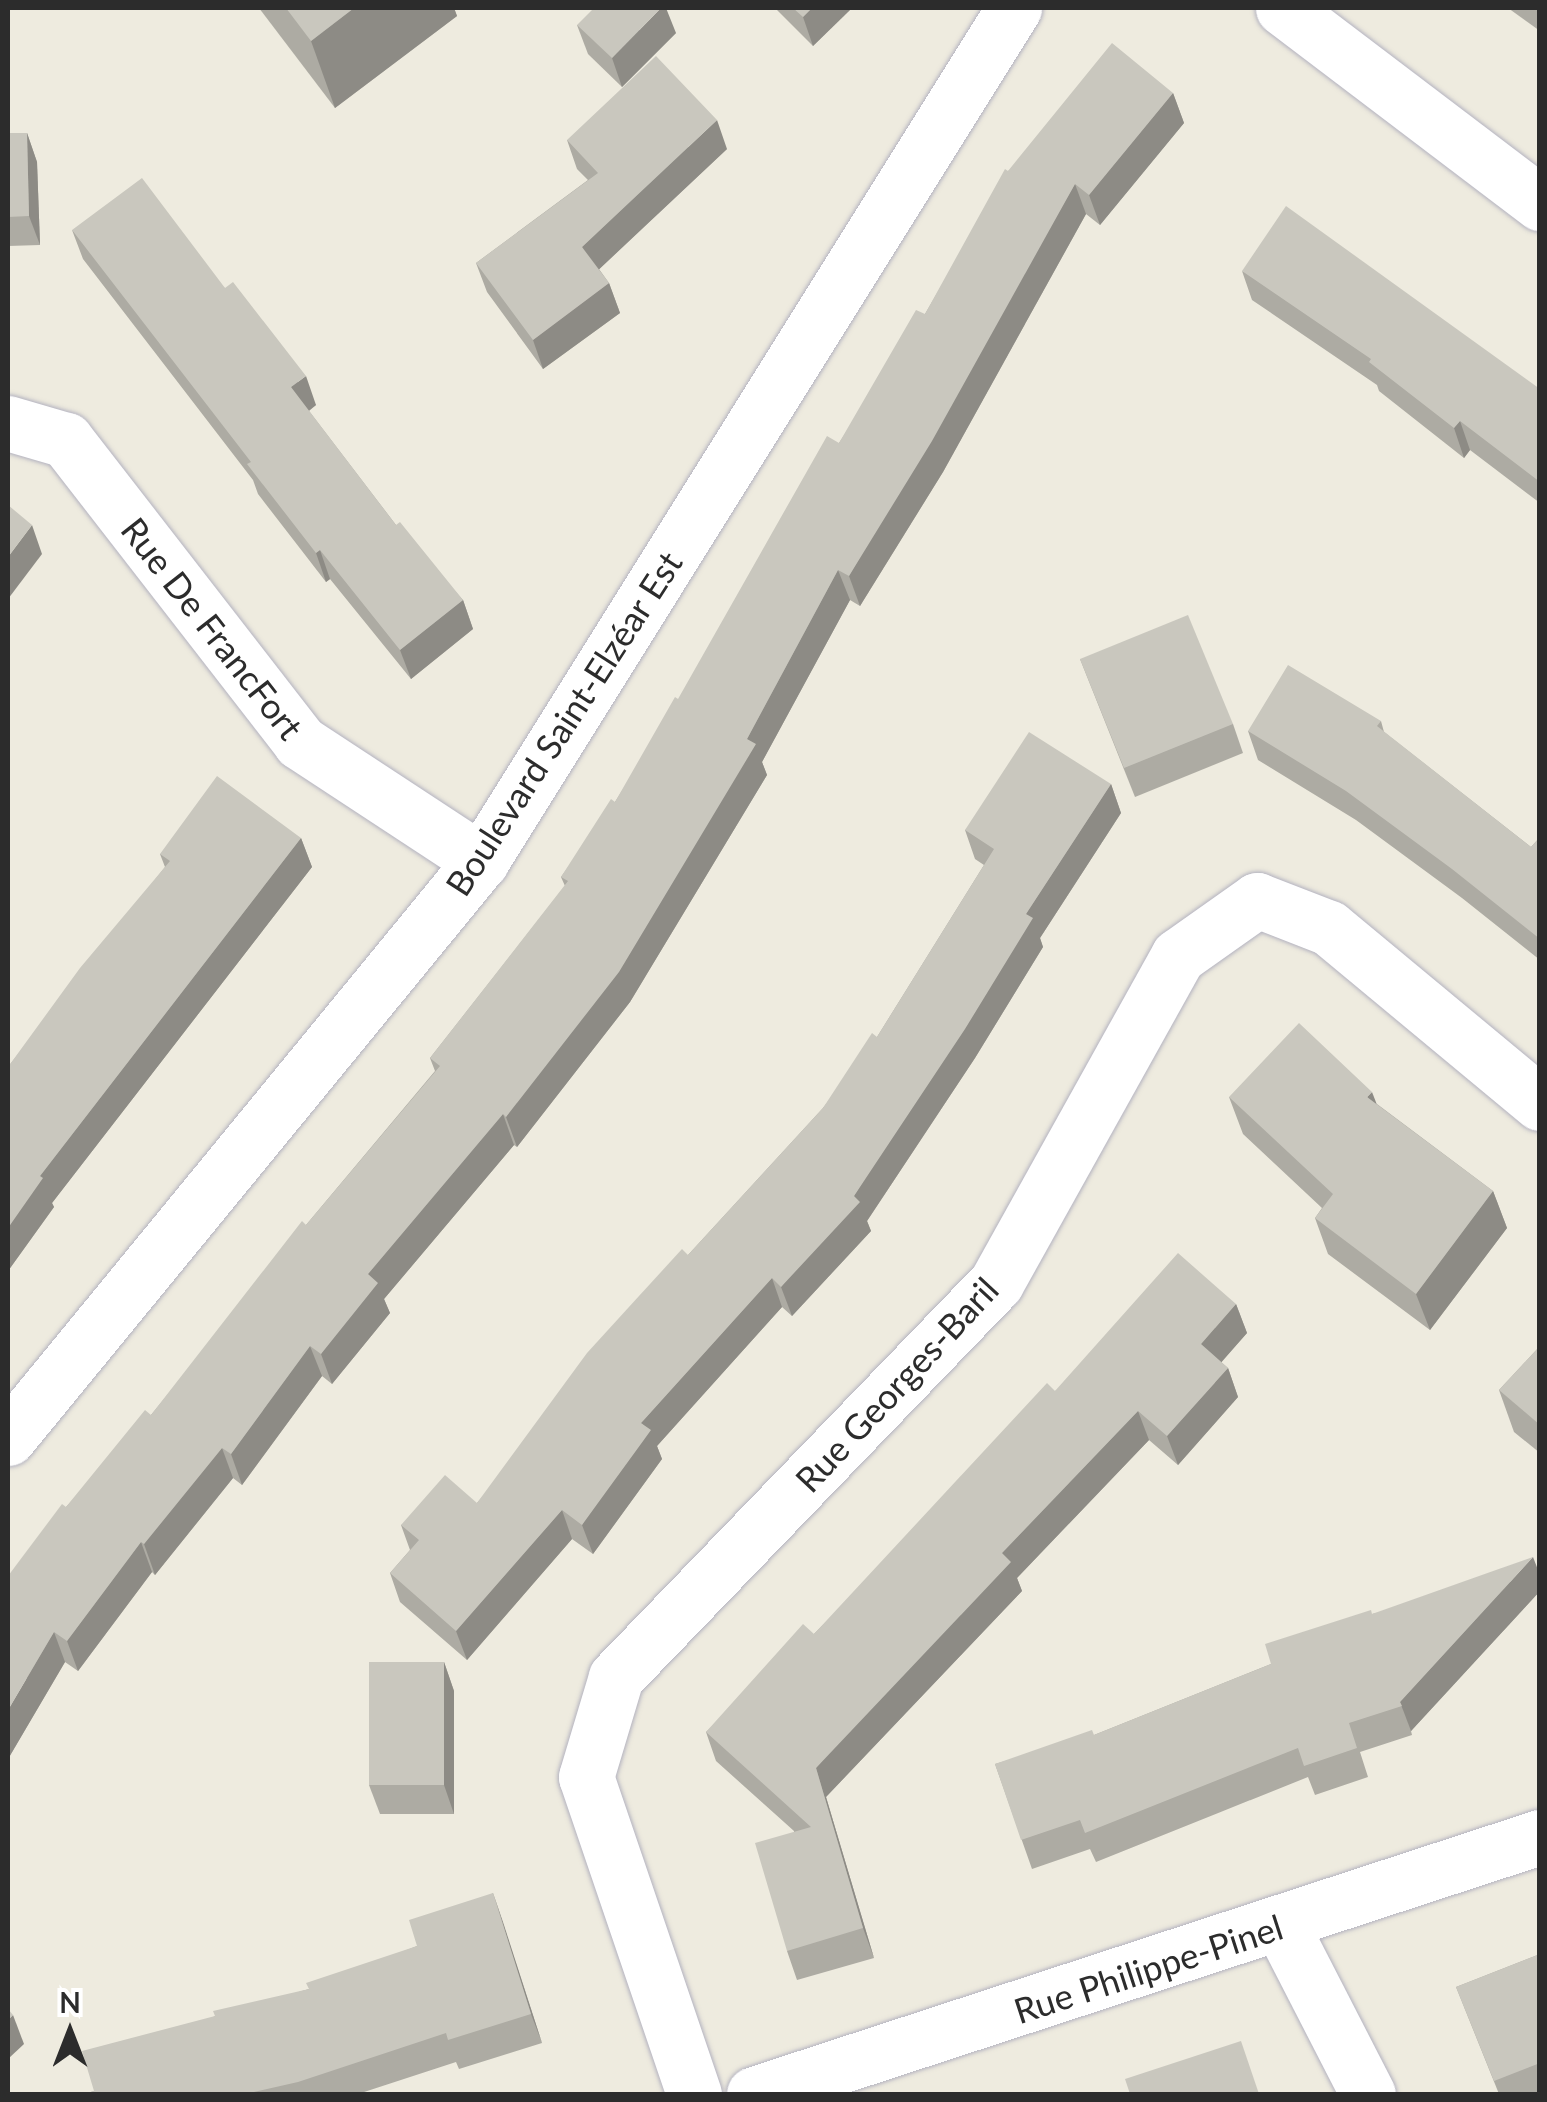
<!DOCTYPE html>
<meta charset="utf-8">
<style>
body{margin:0}
#map{position:relative;width:1547px;height:2102px;overflow:hidden;background:#eeebdf;font-family:Lato,sans-serif}
div>[style]{position:absolute}
[style*='--x']{left:calc(var(--x)*1px);top:calc(var(--y)*1px);width:calc(var(--w)*1px);rotate:calc(var(--a)*1deg)}
.roads{filter:drop-shadow(0 0 2px #b3b2bf) drop-shadow(0 0 2px #b3b2bf)}
.minor>*{height:55px;margin:-27.5px;padding:0 27.5px;transform-origin:27.5px;border-radius:27.5px;background:#fff}
.tertiary>*{height:55px;margin:-27.5px;padding:0 27.5px;transform-origin:27.5px;border-radius:27.5px;background:#fff}
.wall>*{inset:0;background:#adaba3}
.shaded-wall>*{inset:0;background:#8d8b85}
.building>*{inset:0;background:#c9c7be}
span{translate:-50% -50%;white-space:nowrap;text-align:center;line-height:1.15;-webkit-text-stroke:9px #fff;paint-order:stroke}
.street-label{font-size:35px;color:#2c2c2c}
.frame{position:absolute;inset:0;border:10px solid #2c2c2c;pointer-events:none}
.north{position:absolute;left:20px;top:1982px;width:100px;height:100px;-webkit-text-stroke:8px #fff;paint-order:stroke;rotate:0deg;font-size:28px;font-weight:700;line-height:40px;text-align:center;color:#2c2c2c}
.north::after{content:'';display:block;margin:auto;width:35px;height:45px;background:#2c2c2c;clip-path:polygon(50% 0,100% 100%,50% 72%,0 100%)}
</style>
<div id="map">
<div class="roads">
<div class="minor">
<i style="--x:1283;--y:8;--w:323;--a:37.2"></i>
<i style="--x:8;--y:423;--w:60;--a:16.3"></i>
<i style="--x:66;--y:440;--w:382;--a:52.2"></i>
<i style="--x:300;--y:742;--w:217;--a:33.3"></i>
<i style="--x:1281;--y:1925;--w:190;--a:62.8"></i>
<i style="--x:694;--y:2094;--w:335;--a:-108.8"></i>
<i style="--x:586;--y:1777;--w:104;--a:-73.3"></i>
<i style="--x:616;--y:1677;--w:547;--a:-46.04"></i>
<i style="--x:996;--y:1283;--w:374;--a:-60.9"></i>
<i style="--x:1178;--y:956;--w:97;--a:-35.3"></i>
<i style="--x:1257;--y:900;--w:77;--a:21.3"></i>
<i style="--x:1329;--y:928;--w:274;--a:39.7"></i>
<i style="--x:754;--y:2094;--w:827;--a:-18.11"></i>
</div>
<div class="tertiary">
<i style="--x:8;--y:1438;--w:746;--a:-50.66"></i>
<i style="--x:481;--y:861;--w:1006;--a:-58"></i>
</div>
</div>
<div class="wall">
<i style="clip-path:polygon(259px 8px,454px 8px,457px 16px,335px 108px)"></i>
<i style="clip-path:polygon(775px 8px,852px 8px,813px 46px)"></i>
<i style="clip-path:polygon(1508px 8px,1540px 8px,1540px 31px)"></i>
<i style="clip-path:polygon(577px 25px,676px 33px,622px 87px,588px 54px)"></i>
<i style="clip-path:polygon(1173px 93px,1184px 123px,1100px 225px,1086px 214px,943px 472px,860px 606px,850px 600px,762px 762px,767px 775px,630px 1002px,517px 1147px,514px 1145px,384px 1299px,390px 1313px,332px 1384px,322px 1376px,242px 1485px,233px 1478px,155px 1575px,152px 1572px,78px 1671px,65px 1662px,8px 1759px,66px 1507px,151px 1415px,306px 1225px,435px 1071px,430px 1058px,565px 886px,561px 877px,615px 802px,839px 443px,925px 314px,1008px 171px)"></i>
<i style="clip-path:polygon(8px 133px,27px 133px,37px 162px,40px 245px,8px 246px)"></i>
<i style="clip-path:polygon(567px 140px,727px 149px,599px 269px,609px 283px,620px 313px,543px 369px,487px 292px,476px 263px,588px 180px,577px 169px)"></i>
<i style="clip-path:polygon(72px 230px,225px 288px,316px 405px,309px 411px,396px 525px,463px 600px,473px 629px,411px 679px,330px 579px,326px 582px,258px 494px,253px 480px,83px 259px)"></i>
<i style="clip-path:polygon(1242px 271px,1540px 389px,1540px 503px,1470px 450px,1464px 458px,1379px 391px,1377px 385px,1252px 300px)"></i>
<i style="clip-path:polygon(1080px 659px,1233px 724px,1243px 753px,1135px 797px)"></i>
<i style="clip-path:polygon(1381px 721px,1384px 732px,1531px 847px,1540px 837px,1540px 960px,1462px 898px,1356px 820px,1258px 760px,1248px 731px)"></i>
<i style="clip-path:polygon(1111px 784px,1121px 813px,1040px 938px,1043px 947px,975px 1058px,867px 1221px,871px 1231px,792px 1316px,782px 1307px,657px 1446px,662px 1459px,593px 1554px,572px 1539px,467px 1660px,400px 1602px,390px 1573px,410px 1550px,401px 1525px,477px 1503px,688px 1255px,823px 1108px,877px 1037px,984px 865px,975px 859px,965px 830px)"></i>
<i style="clip-path:polygon(301px 838px,312px 867px,52px 1203px,54px 1207px,8px 1271px,8px 1067px,165px 867px,160px 854px)"></i>
<i style="clip-path:polygon(1229px 1097px,1377px 1104px,1493px 1191px,1507px 1228px,1430px 1330px,1328px 1254px,1315px 1218px,1322px 1208px,1243px 1134px)"></i>
<i style="clip-path:polygon(1236px 1304px,1247px 1333px,1221px 1362px,1228px 1368px,1238px 1397px,1178px 1465px,1149px 1440px,1017px 1578px,1022px 1591px,826px 1797px,874px 1958px,797px 1980px,787px 1951px,794px 1831px,716px 1761px,706px 1732px,814px 1634px,1055px 1391px)"></i>
<i style="clip-path:polygon(1540px 1346px,1540px 1453px,1514px 1432px,1499px 1390px)"></i>
<i style="clip-path:polygon(1540px 1575px,1540px 1591px,1411px 1731px,1412px 1735px,1360px 1752px,1368px 1777px,1315px 1795px,1308px 1777px,1096px 1862px,1090px 1849px,1032px 1869px,995px 1764px,1094px 1735px,1271px 1664px,1372px 1614px)"></i>
<i style="clip-path:polygon(444px 1662px,454px 1691px,454px 1814px,380px 1814px,369px 1785px)"></i>
<i style="clip-path:polygon(493px 1893px,542px 2043px,459px 2069px,456px 2062px,358px 2094px,84px 2094px,94px 2091px,215px 2016px,309px 1989px,417px 1946px)"></i>
<i style="clip-path:polygon(1540px 1954px,1540px 2094px,1499px 2094px,1456px 1987px)"></i>
</div>
<div class="shaded-wall">
<i style="clip-path:polygon(354px 8px,454px 8px,457px 16px,335px 108px,311px 41px)"></i>
<i style="clip-path:polygon(661px 8px,666px 8px,676px 33px,622px 87px,612px 58px)"></i>
<i style="clip-path:polygon(812px 8px,852px 8px,813px 46px,803px 17px)"></i>
<i style="clip-path:polygon(1173px 93px,1184px 123px,1100px 225px,1089px 195px)"></i>
<i style="clip-path:polygon(717px 120px,727px 149px,592px 276px,582px 247px)"></i>
<i style="clip-path:polygon(27px 133px,37px 162px,40px 245px,29px 216px)"></i>
<i style="clip-path:polygon(1075px 184px,1086px 214px,943px 472px,860px 606px,849px 576px)"></i>
<i style="clip-path:polygon(609px 283px,620px 313px,543px 369px,533px 340px)"></i>
<i style="clip-path:polygon(306px 376px,316px 405px,302px 416px,291px 387px)"></i>
<i style="clip-path:polygon(1460px 421px,1470px 450px,1464px 458px,1454px 428px)"></i>
<i style="clip-path:polygon(32px 525px,42px 554px,8px 599px,8px 557px)"></i>
<i style="clip-path:polygon(320px 550px,330px 579px,326px 582px,316px 553px)"></i>
<i style="clip-path:polygon(838px 570px,850px 600px,762px 762px,767px 775px,630px 1002px,517px 1147px,506px 1117px,747px 739px)"></i>
<i style="clip-path:polygon(463px 600px,473px 629px,411px 679px,400px 650px)"></i>
<i style="clip-path:polygon(1111px 784px,1121px 813px,1040px 938px,1043px 947px,975px 1058px,867px 1221px,871px 1231px,792px 1316px,781px 1287px,854px 1196px,1026px 914px)"></i>
<i style="clip-path:polygon(301px 838px,312px 867px,52px 1203px,54px 1207px,8px 1271px,8px 1228px,40px 1176px)"></i>
<i style="clip-path:polygon(1372px 1092px,1386px 1128px,1367px 1097px)"></i>
<i style="clip-path:polygon(503px 1114px,514px 1145px,384px 1299px,390px 1313px,332px 1384px,321px 1354px,368px 1274px)"></i>
<i style="clip-path:polygon(1493px 1191px,1507px 1228px,1430px 1330px,1416px 1294px)"></i>
<i style="clip-path:polygon(772px 1278px,782px 1307px,657px 1446px,662px 1459px,593px 1554px,582px 1525px,641px 1423px)"></i>
<i style="clip-path:polygon(1236px 1304px,1247px 1333px,1212px 1373px,1201px 1344px)"></i>
<i style="clip-path:polygon(310px 1346px,322px 1376px,242px 1485px,231px 1454px)"></i>
<i style="clip-path:polygon(1228px 1368px,1238px 1397px,1178px 1465px,1167px 1436px)"></i>
<i style="clip-path:polygon(1138px 1411px,1149px 1440px,1017px 1578px,1022px 1591px,826px 1797px,874px 1958px,863px 1928px,816px 1768px,1002px 1553px)"></i>
<i style="clip-path:polygon(222px 1448px,233px 1478px,155px 1575px,144px 1544px)"></i>
<i style="clip-path:polygon(562px 1510px,572px 1539px,467px 1660px,456px 1631px)"></i>
<i style="clip-path:polygon(141px 1542px,152px 1572px,78px 1671px,67px 1641px)"></i>
<i style="clip-path:polygon(1533px 1557px,1540px 1575px,1540px 1591px,1411px 1731px,1400px 1702px)"></i>
<i style="clip-path:polygon(54px 1632px,65px 1662px,8px 1759px,8px 1710px)"></i>
<i style="clip-path:polygon(444px 1662px,454px 1691px,454px 1814px,444px 1785px)"></i>
<i style="clip-path:polygon(493px 1893px,503px 1922px,542px 2043px,531px 2014px)"></i>
<i style="clip-path:polygon(13px 2015px,24px 2044px,8px 2059px,8px 2020px)"></i>
</div>
<div class="building">
<i style="clip-path:polygon(286px 8px,354px 8px,311px 41px)"></i>
<i style="clip-path:polygon(594px 8px,661px 8px,612px 58px,577px 25px)"></i>
<i style="clip-path:polygon(793px 8px,812px 8px,803px 17px)"></i>
<i style="clip-path:polygon(1112px 43px,1173px 93px,1089px 195px,1075px 184px,932px 441px,849px 576px,838px 570px,747px 739px,756px 744px,619px 972px,506px 1117px,503px 1114px,368px 1274px,378px 1283px,321px 1354px,310px 1346px,231px 1454px,222px 1448px,144px 1544px,141px 1542px,67px 1641px,54px 1632px,8px 1710px,8px 1576px,62px 1504px,66px 1507px,145px 1410px,151px 1415px,302px 1221px,306px 1225px,440px 1066px,430px 1058px,568px 881px,561px 877px,611px 799px,615px 802px,675px 697px,678px 699px,827px 436px,839px 443px,916px 310px,925px 314px,1005px 169px,1008px 171px)"></i>
<i style="clip-path:polygon(656px 56px,717px 120px,582px 247px,609px 283px,533px 340px,476px 263px,598px 173px,567px 140px)"></i>
<i style="clip-path:polygon(8px 133px,27px 133px,29px 216px,8px 217px)"></i>
<i style="clip-path:polygon(142px 178px,225px 288px,233px 282px,306px 376px,291px 387px,396px 525px,400px 522px,463px 600px,400px 650px,320px 550px,316px 553px,247px 464px,251px 462px,72px 230px)"></i>
<i style="clip-path:polygon(1286px 206px,1540px 389px,1540px 482px,1460px 421px,1454px 428px,1369px 362px,1371px 359px,1242px 271px)"></i>
<i style="clip-path:polygon(8px 505px,32px 525px,8px 557px)"></i>
<i style="clip-path:polygon(1188px 615px,1233px 724px,1124px 768px,1080px 659px)"></i>
<i style="clip-path:polygon(1288px 665px,1381px 721px,1377px 726px,1531px 847px,1540px 837px,1540px 939px,1452px 869px,1346px 791px,1248px 731px)"></i>
<i style="clip-path:polygon(1029px 732px,1111px 784px,1026px 914px,1033px 918px,965px 1029px,854px 1196px,860px 1202px,781px 1287px,772px 1278px,641px 1423px,651px 1430px,582px 1525px,562px 1510px,456px 1631px,390px 1573px,419px 1540px,401px 1525px,445px 1475px,477px 1503px,587px 1353px,682px 1249px,688px 1255px,823px 1108px,872px 1033px,877px 1037px,994px 849px,965px 830px)"></i>
<i style="clip-path:polygon(217px 776px,301px 838px,40px 1176px,43px 1178px,8px 1228px,8px 1067px,80px 968px,170px 861px,160px 854px)"></i>
<i style="clip-path:polygon(1299px 1023px,1372px 1092px,1367px 1097px,1493px 1191px,1416px 1294px,1315px 1218px,1333px 1194px,1229px 1097px)"></i>
<i style="clip-path:polygon(1178px 1253px,1236px 1304px,1201px 1344px,1228px 1368px,1167px 1436px,1138px 1411px,1002px 1553px,1011px 1562px,816px 1768px,863px 1928px,787px 1951px,755px 1843px,811px 1827px,706px 1732px,803px 1624px,814px 1634px,1047px 1383px,1055px 1391px)"></i>
<i style="clip-path:polygon(1540px 1346px,1540px 1425px,1499px 1390px)"></i>
<i style="clip-path:polygon(1533px 1557px,1400px 1702px,1402px 1706px,1349px 1723px,1357px 1748px,1304px 1766px,1298px 1748px,1085px 1833px,1080px 1820px,1021px 1840px,995px 1764px,1092px 1730px,1094px 1735px,1271px 1664px,1265px 1644px,1371px 1610px,1372px 1614px)"></i>
<i style="clip-path:polygon(369px 1662px,444px 1662px,444px 1785px,369px 1785px)"></i>
<i style="clip-path:polygon(493px 1893px,531px 2014px,448px 2040px,446px 2033px,298px 2082px,245px 2094px,84px 2094px,94px 2091px,82px 2051px,215px 2016px,213px 2011px,309px 1989px,306px 1983px,417px 1946px,409px 1920px)"></i>
<i style="clip-path:polygon(1540px 1954px,1540px 2063px,1494px 2081px,1456px 1987px)"></i>
<i style="clip-path:polygon(8px 2009px,13px 2015px,8px 2020px)"></i>
<i style="clip-path:polygon(1241px 2041px,1259px 2094px,1130px 2094px,1125px 2079px)"></i>
</div>
<div class="street-label">
<span style="left:213px;top:628px;rotate:52deg">Rue De FrancFort</span>
<span style="left:563px;top:723px;rotate:-57deg">Boulevard Saint-Elzéar Est</span>
<span style="left:896px;top:1384px;rotate:-47deg">Rue Georges-Baril</span>
<span style="left:1148px;top:1968px;rotate:-18deg">Rue Philippe-Pinel</span>
</div>
<div class="frame"></div>
<div class="north">N</div>
</div>
